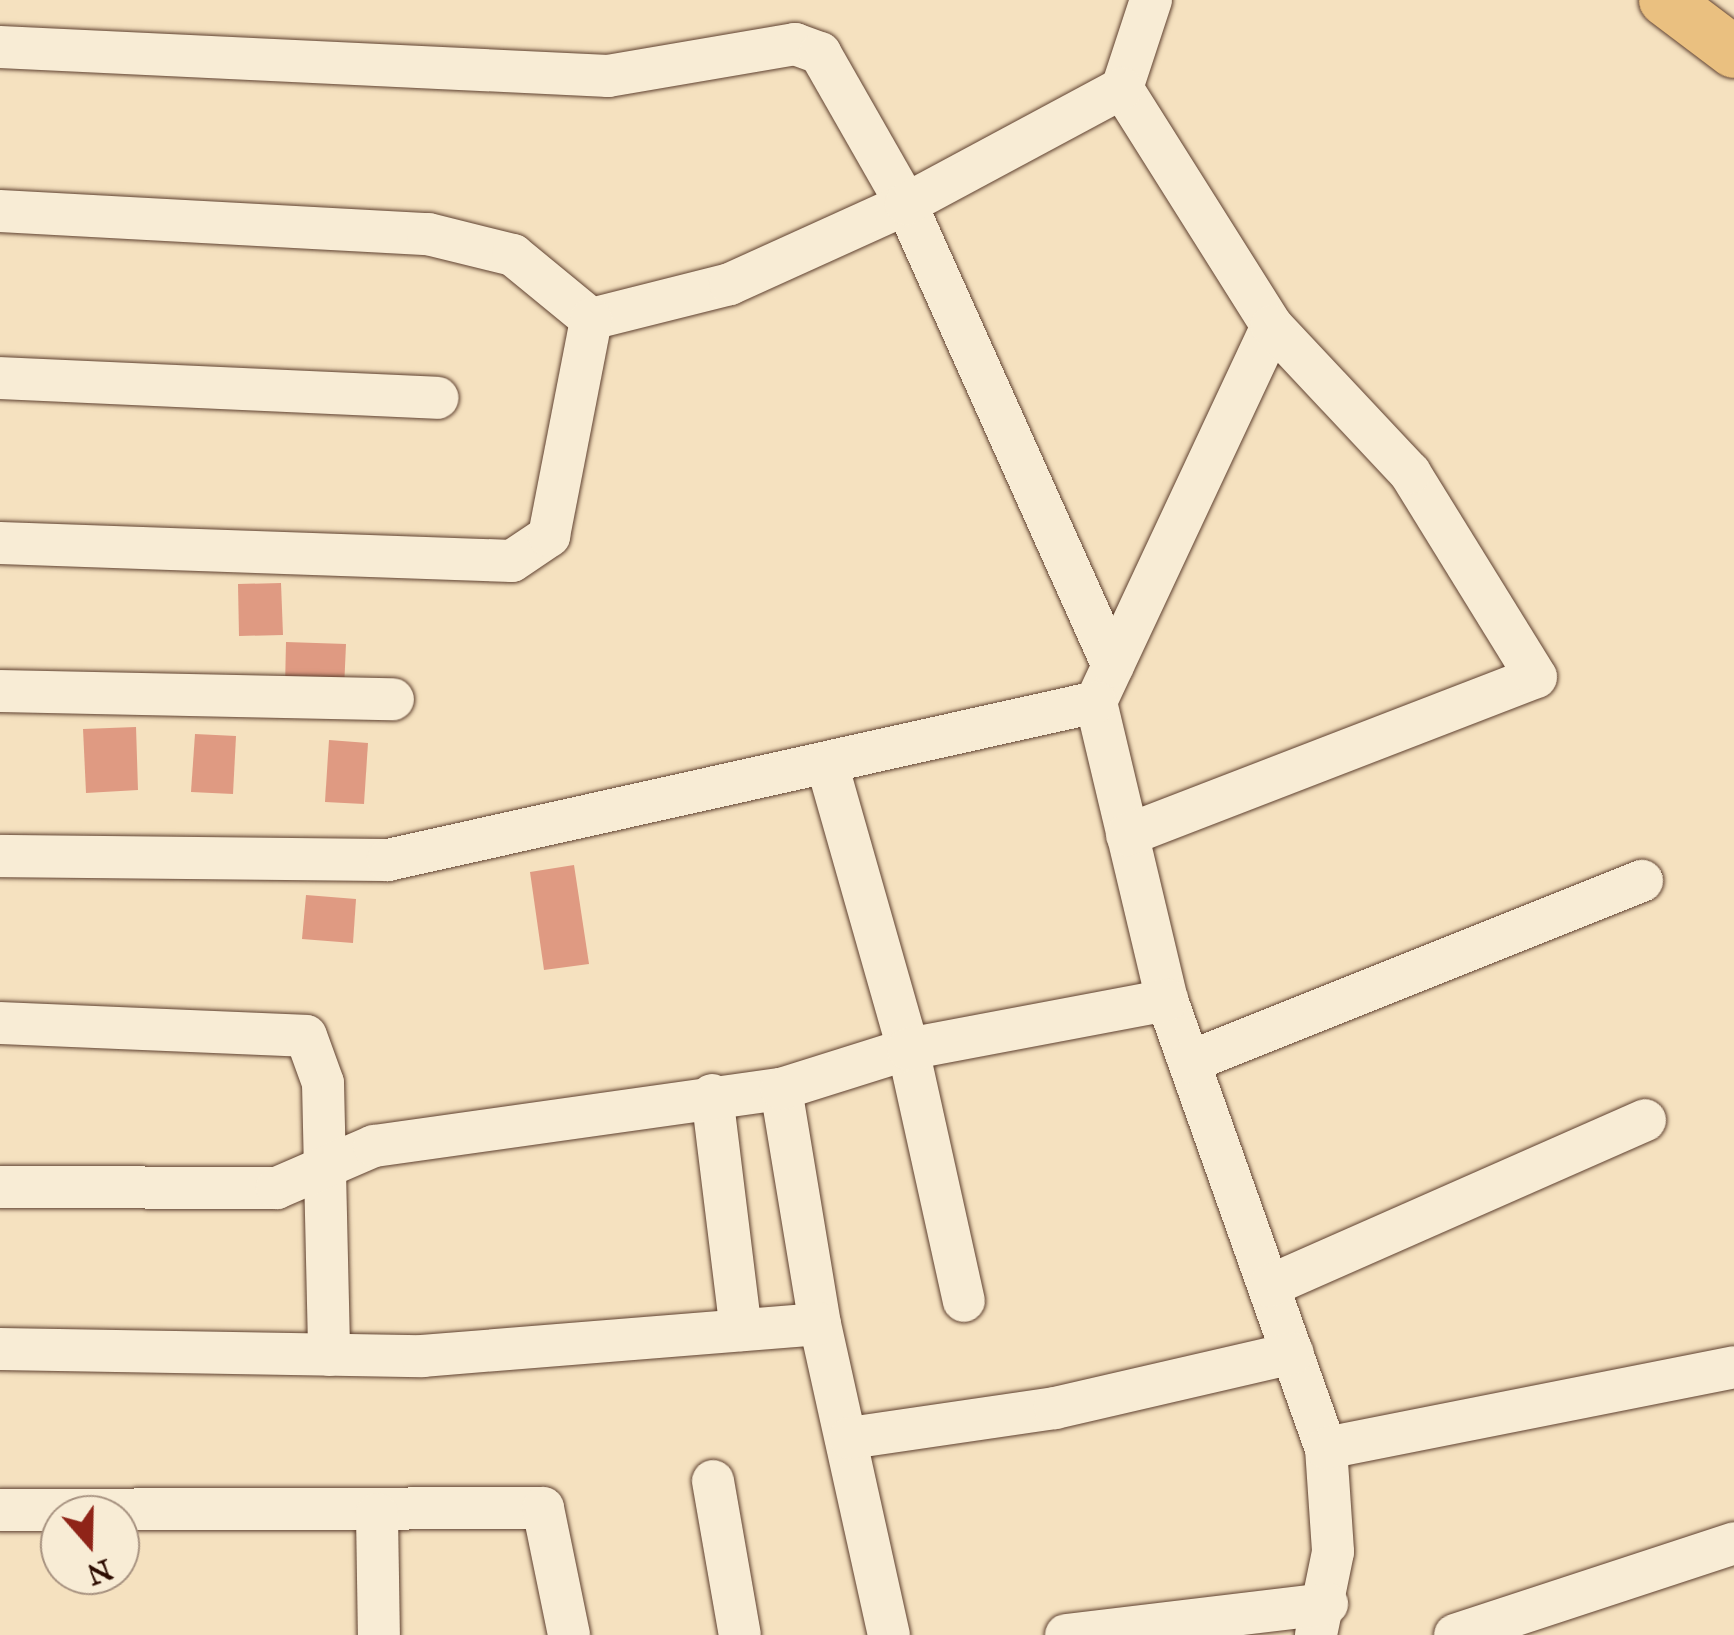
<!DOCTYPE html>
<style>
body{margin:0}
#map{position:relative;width:1734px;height:1635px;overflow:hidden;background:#f5e1bf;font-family:"IM FELL Great Primer",serif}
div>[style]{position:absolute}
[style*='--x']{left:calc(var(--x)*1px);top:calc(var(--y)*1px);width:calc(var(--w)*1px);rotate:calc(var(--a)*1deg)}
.building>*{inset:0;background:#df9a82}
.roads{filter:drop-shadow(0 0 2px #5f4130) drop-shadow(0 0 2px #5f4130)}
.minor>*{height:42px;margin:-21px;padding:0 21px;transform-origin:21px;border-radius:21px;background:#f8ecd5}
.major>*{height:52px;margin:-26px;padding:0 26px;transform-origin:26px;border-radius:26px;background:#eac080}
span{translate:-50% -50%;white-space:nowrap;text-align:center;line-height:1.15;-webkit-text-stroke:8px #f8ecd5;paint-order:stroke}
.north{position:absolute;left:40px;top:1495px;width:100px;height:100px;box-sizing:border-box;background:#f8ecd5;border:2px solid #a79280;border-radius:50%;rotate:160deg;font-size:28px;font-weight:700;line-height:40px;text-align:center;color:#2d0c01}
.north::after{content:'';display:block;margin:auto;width:35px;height:45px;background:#8f2418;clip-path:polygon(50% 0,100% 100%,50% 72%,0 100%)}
</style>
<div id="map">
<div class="building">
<i style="clip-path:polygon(281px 583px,283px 635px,239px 636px,238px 584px)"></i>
<i style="clip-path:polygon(286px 642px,346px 644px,344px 689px,285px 688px)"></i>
<i style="clip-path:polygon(136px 727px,138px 790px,86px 793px,83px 729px)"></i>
<i style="clip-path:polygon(195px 734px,236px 736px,233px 794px,191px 792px)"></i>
<i style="clip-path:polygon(329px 740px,368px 743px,364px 804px,325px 802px)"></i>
<i style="clip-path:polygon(574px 865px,589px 964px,544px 970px,530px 872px)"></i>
<i style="clip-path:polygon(306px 895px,356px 899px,353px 943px,302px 939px)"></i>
</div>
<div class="roads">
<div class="minor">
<i style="--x:1151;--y:0;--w:93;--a:108.2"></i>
<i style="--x:1122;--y:88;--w:281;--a:57.8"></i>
<i style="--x:1272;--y:326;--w:415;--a:115.1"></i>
<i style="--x:1096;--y:702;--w:306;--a:76.6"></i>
<i style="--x:1167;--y:1000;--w:475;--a:70.5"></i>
<i style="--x:1326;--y:1448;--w:104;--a:86.1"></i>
<i style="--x:1333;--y:1552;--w:85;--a:101.6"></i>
<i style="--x:0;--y:47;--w:609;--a:2.73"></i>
<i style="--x:608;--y:76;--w:190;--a:-9.7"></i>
<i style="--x:795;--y:44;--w:27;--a:20"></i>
<i style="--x:820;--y:53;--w:174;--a:60.3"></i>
<i style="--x:906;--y:204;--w:506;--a:65.87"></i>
<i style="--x:0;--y:211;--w:429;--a:3.1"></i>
<i style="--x:428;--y:234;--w:88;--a:13.9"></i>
<i style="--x:513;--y:255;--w:101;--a:39.4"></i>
<i style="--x:591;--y:319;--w:143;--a:-14.1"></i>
<i style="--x:730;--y:284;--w:193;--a:-24.4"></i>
<i style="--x:906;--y:204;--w:245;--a:-28.2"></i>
<i style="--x:0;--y:378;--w:438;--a:2.6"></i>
<i style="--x:0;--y:543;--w:512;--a:2.01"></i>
<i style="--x:512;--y:561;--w:45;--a:-34"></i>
<i style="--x:549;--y:536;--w:221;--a:-79"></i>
<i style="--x:0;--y:691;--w:393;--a:1.2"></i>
<i style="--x:827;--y:764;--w:296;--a:74.1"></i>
<i style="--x:908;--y:1049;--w:258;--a:77.5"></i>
<i style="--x:1127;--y:835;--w:438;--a:-21.1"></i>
<i style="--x:1536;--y:677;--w:240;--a:-121.7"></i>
<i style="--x:1410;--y:473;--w:202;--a:-133.2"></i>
<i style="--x:0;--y:856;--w:388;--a:0.6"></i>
<i style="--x:388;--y:860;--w:725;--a:-12.58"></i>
<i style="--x:0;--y:1023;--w:306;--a:2.4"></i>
<i style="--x:306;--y:1036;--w:50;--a:70.1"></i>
<i style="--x:323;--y:1083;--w:272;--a:88.7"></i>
<i style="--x:1189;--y:1062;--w:488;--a:-21.8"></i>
<i style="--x:781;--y:1089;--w:238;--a:80.6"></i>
<i style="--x:820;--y:1324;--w:319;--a:77.5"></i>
<i style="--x:712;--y:1095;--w:237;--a:83"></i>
<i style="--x:0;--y:1187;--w:277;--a:0.2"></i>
<i style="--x:277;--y:1188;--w:106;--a:-23.4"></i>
<i style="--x:374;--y:1146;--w:411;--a:-8"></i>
<i style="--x:781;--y:1089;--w:133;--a:-17.5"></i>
<i style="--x:908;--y:1049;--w:264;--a:-10.7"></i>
<i style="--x:1269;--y:1286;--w:411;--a:-23.8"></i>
<i style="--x:0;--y:1349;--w:422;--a:1"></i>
<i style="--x:422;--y:1356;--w:399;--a:-4.6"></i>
<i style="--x:850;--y:1438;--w:207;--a:-8.3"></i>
<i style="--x:1055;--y:1408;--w:244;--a:-13"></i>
<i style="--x:1326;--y:1448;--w:416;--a:-11.2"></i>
<i style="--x:713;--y:1481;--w:156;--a:80.1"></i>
<i style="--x:0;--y:1510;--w:543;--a:-0.21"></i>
<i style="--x:543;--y:1508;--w:130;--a:78.4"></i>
<i style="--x:377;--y:1514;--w:121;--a:89.1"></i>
<i style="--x:1066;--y:1635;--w:263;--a:-6.8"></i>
<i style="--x:1455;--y:1635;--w:294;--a:-18.2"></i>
</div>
<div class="major">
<i style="--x:1665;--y:0;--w:86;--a:37"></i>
</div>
</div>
<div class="north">N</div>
</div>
